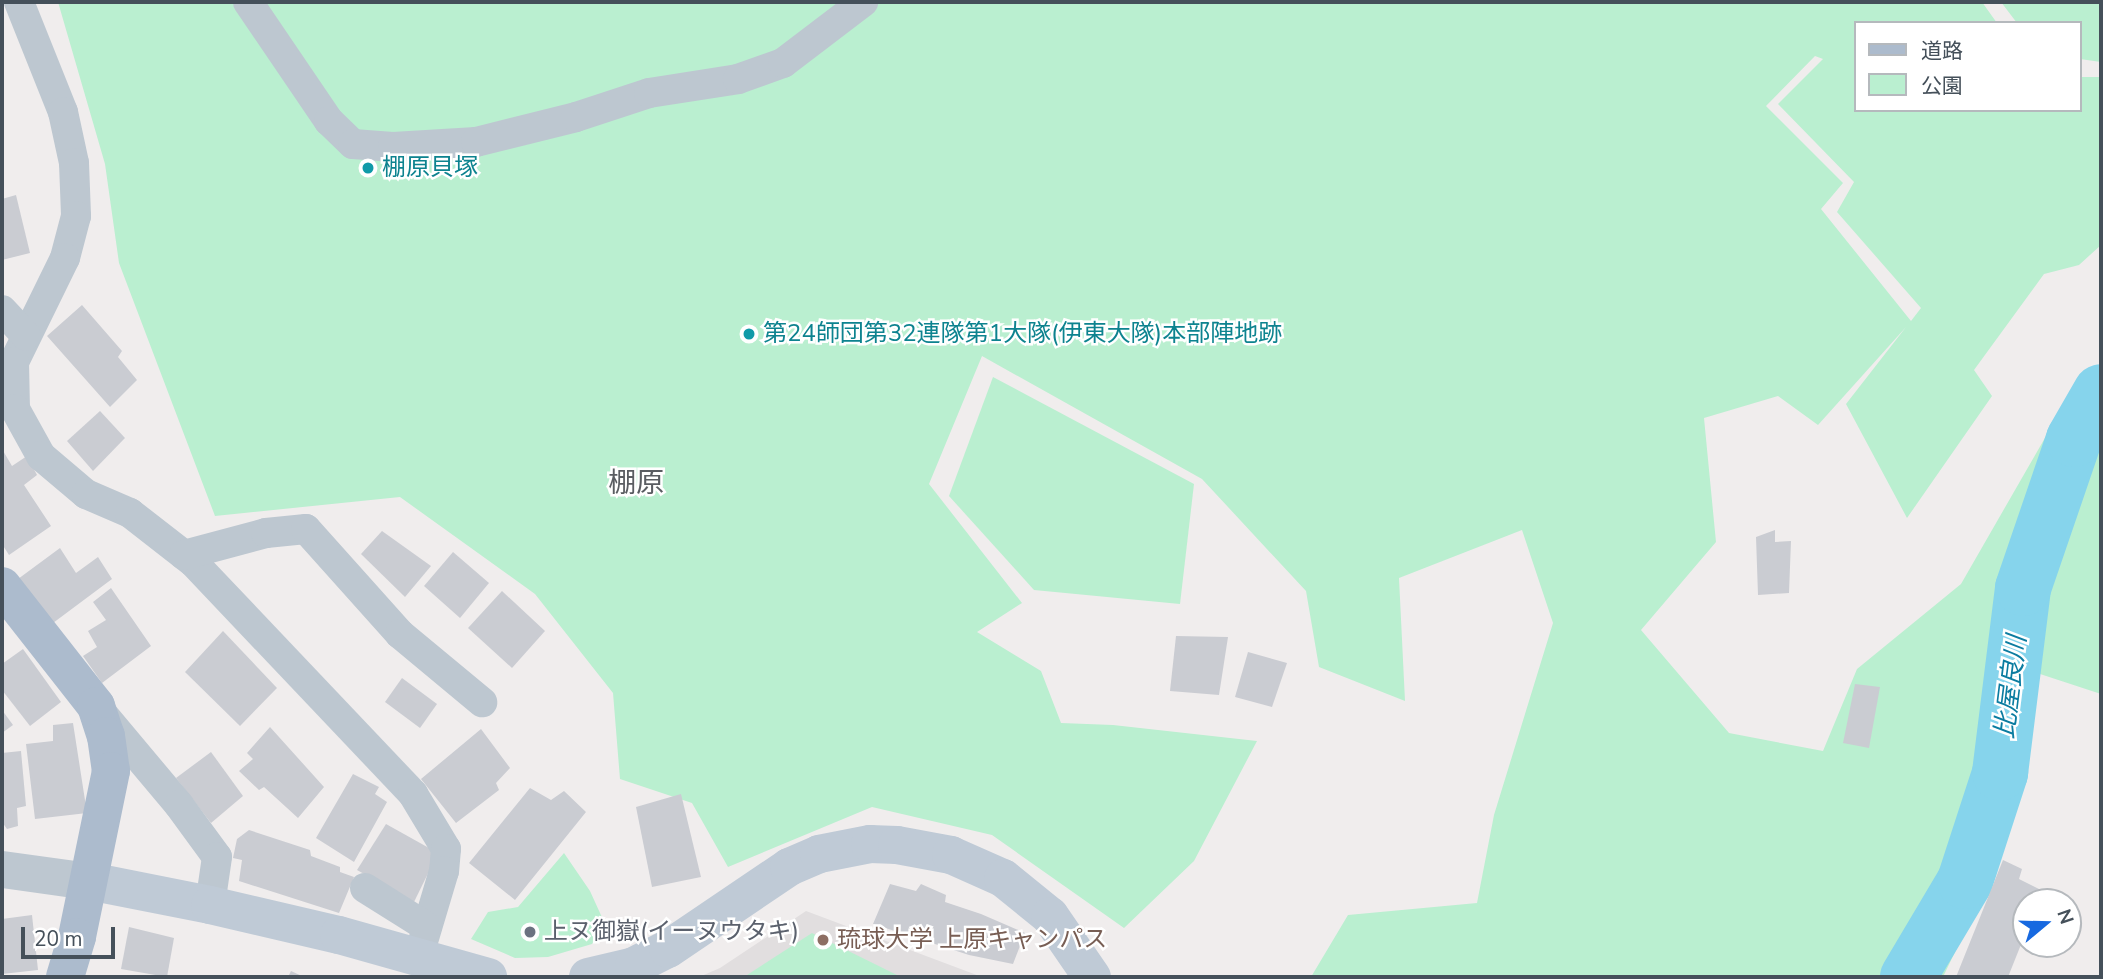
<!DOCTYPE html>
<meta charset="utf-8">
<style>
body{margin:0}
#map{position:relative;width:2103px;height:979px;overflow:hidden;background:#f0eded;font-family:"Nunito Sans","Noto Sans JP",sans-serif}
div>[style]{position:absolute}
[style*='--x']{left:calc(var(--x)*1px);top:calc(var(--y)*1px);width:calc(var(--w)*1px);rotate:calc(var(--a)*1deg)}
.education>*{inset:0;background:#e1dedf}
.green>*{inset:0;background:#baefd0}
.river>*{height:56px;margin:-28px;padding:0 28px;transform-origin:28px;border-radius:28px;background:#86d4ec}
.building>*{inset:0;background:#caccd2}
.minor>*{height:30px;margin:-15px;padding:0 15px;transform-origin:15px;border-radius:15px;background:#bdc7d0}
.tertiary>*{height:37px;margin:-18.5px;padding:0 18.5px;transform-origin:18.5px;border-radius:18.5px;background:#bdc7d0}
.secondary>*{height:38px;margin:-19px;padding:0 19px;transform-origin:19px;border-radius:19px;background:#bfcad6}
.primary>*{height:38px;margin:-19px;padding:0 19px;transform-origin:19px;border-radius:19px;background:#acbbcd}
.dots>*{width:19px;height:19px;translate:-50% -50%;box-sizing:border-box;border:4px solid #fff;border-radius:50%}
span{translate:-50% -50%;white-space:nowrap;text-align:center;line-height:1.15;-webkit-text-stroke:5px #fff;paint-order:stroke}
.culture-label{font-size:24px;color:#0d838f}
.left{translate:0 -50%;text-align:left}
.worship-label{font-size:24px;color:#5b616d}
.education-label{font-size:24px;color:#785e54}
.water-label{font-size:26px;color:#0b7ca0;font-style:italic}
.quarter-label{font-size:28px;color:#5a5d62}
.frame{position:absolute;inset:0;border:4px solid #45505a;pointer-events:none}
.legend{position:absolute;left:1854px;top:21px;width:228px;height:91px;box-sizing:border-box;background:#fff;border:2px solid #b5b9bd;margin:0;padding:9px 12px;list-style:none;font-size:21px;color:#45505a}
.legend li{display:flex;align-items:center;gap:14px;height:35px}
.legend b{width:35px;border:2px solid #b5b9bd}
.north{position:absolute;left:2012px;top:888px;width:70px;height:70px;box-sizing:border-box;background:#fff;border:2px solid #b5b9bd;border-radius:50%;rotate:71deg;font-size:19px;font-weight:700;line-height:28px;text-align:center;color:#45505a}
.north::after{content:'';display:block;margin:auto;width:24px;height:32px;background:#1769e0;clip-path:polygon(50% 0,100% 100%,50% 72%,0 100%)}
.scale{position:absolute;left:21px;top:927px;width:94px;height:32px;box-sizing:border-box;border:4px solid #45505a;border-top:0;padding-left:9px;font-size:21px;line-height:24px;white-space:nowrap;color:#45505a;-webkit-text-stroke:5px #fff;paint-order:stroke}
</style>
<div id="map">
<div class="education">
<i style="clip-path:polygon(806px 911px,982px 977px,699px 977px,720px 968px)"></i>
</div>
<div class="green">
<i style="clip-path:polygon(evenodd,58px 2px,1982px 2px,1997px 23px,1856px 23px,1856px 110px,2080px 110px,2080px 77px,2101px 77px,2101px 245px,2079px 265px,2044px 274px,1974px 370px,1992px 396px,1907px 518px,1846px 404px,1906px 327px,1818px 425px,1778px 396px,1704px 418px,1716px 542px,1641px 630px,1729px 733px,1823px 751px,1857px 669px,1961px 584px,2065px 403px,2101px 426px,2101px 694px,2037px 673px,2000px 858px,1943px 977px,1311px 977px,1348px 915px,1477px 903px,1494px 815px,1553px 623px,1522px 530px,1399px 578px,1405px 701px,1319px 667px,1306px 591px,1202px 479px,982px 356px,929px 484px,1022px 603px,977px 632px,1041px 671px,1061px 723px,1113px 725px,1257px 741px,1194px 861px,1124px 928px,992px 835px,872px 807px,728px 867px,692px 803px,620px 779px,613px 693px,535px 594px,400px 497px,215px 516px,119px 263px,105px 164px,58px 2px,1815px 56px,1823px 59px,1778px 104px,1854px 182px,1837px 212px,1921px 308px,1911px 321px,1821px 209px,1843px 183px,1766px 106px,1815px 56px)"></i>
<i style="clip-path:polygon(2001px 2px,2099px 2px,2101px 7px,2101px 62px,2080px 59px,2080px 23px,2017px 23px)"></i>
<i style="clip-path:polygon(993px 377px,1194px 484px,1180px 604px,1034px 590px,949px 496px)"></i>
<i style="clip-path:polygon(564px 853px,590px 891px,605px 924px,592px 944px,548px 957px,515px 958px,471px 939px,488px 912px,518px 907px)"></i>
<i style="clip-path:polygon(812px 933px,901px 977px,744px 977px)"></i>
</div>
<div class="river">
<i style="--x:1908;--y:977;--w:112;--a:-59.3"></i>
<i style="--x:1965;--y:881;--w:114;--a:-72"></i>
<i style="--x:2000;--y:773;--w:186;--a:-82.9"></i>
<i style="--x:2023;--y:588;--w:157;--a:-71.1"></i>
<i style="--x:2074;--y:439;--w:54;--a:-60.1"></i>
</div>
<div class="building">
<i style="clip-path:polygon(16px 195px,30px 253px,2px 260px,2px 199px)"></i>
<i style="clip-path:polygon(82px 305px,122px 351px,118px 357px,137px 380px,110px 407px,47px 336px)"></i>
<i style="clip-path:polygon(100px 411px,125px 438px,93px 471px,67px 441px)"></i>
<i style="clip-path:polygon(2px 449px,12px 466px,27px 456px,37px 475px,24px 485px,51px 526px,9px 555px,2px 544px)"></i>
<i style="clip-path:polygon(1775px 530px,1775px 542px,1791px 541px,1789px 593px,1758px 595px,1756px 537px)"></i>
<i style="clip-path:polygon(382px 531px,431px 566px,405px 597px,361px 554px)"></i>
<i style="clip-path:polygon(60px 548px,76px 573px,98px 557px,112px 579px,53px 623px,18px 579px)"></i>
<i style="clip-path:polygon(453px 552px,489px 583px,460px 618px,424px 586px)"></i>
<i style="clip-path:polygon(111px 588px,151px 646px,102px 683px,83px 656px,97px 647px,88px 631px,106px 620px,93px 602px)"></i>
<i style="clip-path:polygon(502px 591px,545px 631px,512px 668px,468px 628px)"></i>
<i style="clip-path:polygon(223px 631px,277px 688px,240px 726px,185px 672px)"></i>
<i style="clip-path:polygon(1176px 636px,1228px 637px,1219px 695px,1170px 691px)"></i>
<i style="clip-path:polygon(23px 649px,61px 702px,30px 726px,2px 690px,2px 664px)"></i>
<i style="clip-path:polygon(1248px 652px,1287px 663px,1272px 707px,1235px 697px)"></i>
<i style="clip-path:polygon(402px 678px,437px 704px,420px 728px,385px 702px)"></i>
<i style="clip-path:polygon(1855px 684px,1880px 687px,1869px 748px,1843px 743px)"></i>
<i style="clip-path:polygon(2px 710px,13px 725px,2px 733px)"></i>
<i style="clip-path:polygon(73px 723px,87px 813px,35px 819px,26px 744px,53px 741px,53px 725px)"></i>
<i style="clip-path:polygon(270px 727px,324px 787px,298px 818px,264px 787px,259px 790px,239px 771px,253px 759px,247px 753px)"></i>
<i style="clip-path:polygon(481px 729px,510px 768px,496px 783px,499px 790px,456px 823px,421px 779px)"></i>
<i style="clip-path:polygon(21px 751px,26px 806px,17px 808px,18px 826px,7px 829px,2px 822px,2px 753px)"></i>
<i style="clip-path:polygon(211px 752px,243px 796px,211px 823px,176px 778px)"></i>
<i style="clip-path:polygon(353px 774px,379px 787px,375px 794px,387px 802px,354px 862px,316px 838px)"></i>
<i style="clip-path:polygon(530px 788px,551px 800px,564px 791px,586px 812px,515px 900px,469px 863px)"></i>
<i style="clip-path:polygon(681px 794px,701px 877px,652px 887px,636px 807px)"></i>
<i style="clip-path:polygon(386px 824px,438px 853px,414px 902px,357px 870px)"></i>
<i style="clip-path:polygon(249px 830px,310px 850px,311px 856px,340px 867px,340px 872px,354px 877px,339px 913px,239px 881px,242px 860px,233px 858px,237px 839px)"></i>
<i style="clip-path:polygon(2003px 860px,2022px 869px,2019px 879px,2043px 891px,2038px 902px,2026px 902px,2026px 932px,2008px 977px,1956px 977px)"></i>
<i style="clip-path:polygon(890px 884px,916px 891px,921px 884px,946px 895px,945px 902px,981px 914px,1025px 933px,1013px 964px,969px 955px,873px 924px)"></i>
<i style="clip-path:polygon(32px 915px,38px 970px,2px 974px,2px 919px)"></i>
<i style="clip-path:polygon(129px 927px,174px 938px,167px 977px,121px 969px)"></i>
<i style="clip-path:polygon(291px 971px,304px 977px,288px 977px)"></i>
</div>
<div class="minor">
<i style="--x:19;--y:2;--w:118;--a:68.2"></i>
<i style="--x:63;--y:112;--w:52;--a:77.8"></i>
<i style="--x:74;--y:163;--w:53;--a:87.8"></i>
<i style="--x:76;--y:216;--w:43;--a:104.7"></i>
<i style="--x:65;--y:258;--w:116;--a:116.1"></i>
<i style="--x:14;--y:362;--w:47;--a:88.8"></i>
<i style="--x:15;--y:409;--w:54;--a:61"></i>
<i style="--x:41;--y:456;--w:59;--a:40.2"></i>
<i style="--x:86;--y:494;--w:48;--a:23.4"></i>
<i style="--x:130;--y:513;--w:80;--a:37.9"></i>
<i style="--x:193;--y:562;--w:320;--a:46.5"></i>
<i style="--x:413;--y:794;--w:64;--a:59"></i>
<i style="--x:446;--y:849;--w:22;--a:95"></i>
<i style="--x:444;--y:871;--w:91;--a:106.6"></i>
<i style="--x:248;--y:2;--w:144;--a:55.8"></i>
<i style="--x:329;--y:121;--w:33;--a:44"></i>
<i style="--x:353;--y:144;--w:40;--a:4.3"></i>
<i style="--x:393;--y:147;--w:83;--a:-3.4"></i>
<i style="--x:476;--y:142;--w:103;--a:-14"></i>
<i style="--x:576;--y:117;--w:77;--a:-18.2"></i>
<i style="--x:649;--y:93;--w:90;--a:-8.9"></i>
<i style="--x:738;--y:79;--w:48;--a:-19.6"></i>
<i style="--x:783;--y:63;--w:101;--a:-37.3"></i>
<i style="--x:2;--y:310;--w:35;--a:47"></i>
<i style="--x:184;--y:555;--w:85;--a:-15"></i>
<i style="--x:266;--y:533;--w:40;--a:-5.7"></i>
<i style="--x:306;--y:529;--w:141;--a:48.2"></i>
<i style="--x:400;--y:634;--w:107;--a:39.7"></i>
<i style="--x:101;--y:712;--w:121;--a:50"></i>
<i style="--x:179;--y:805;--w:64;--a:53.8"></i>
<i style="--x:217;--y:857;--w:49;--a:98.3"></i>
<i style="--x:365;--y:888;--w:73;--a:32.2"></i>
</div>
<div class="tertiary">
<i style="--x:2;--y:869;--w:88;--a:7.9"></i>
</div>
<div class="secondary">
<i style="--x:89;--y:881;--w:123;--a:11.2"></i>
<i style="--x:210;--y:905;--w:132;--a:13.1"></i>
<i style="--x:339;--y:935;--w:155;--a:15.7"></i>
<i style="--x:588;--y:977;--w:47;--a:-13.4"></i>
<i style="--x:634;--y:966;--w:38;--a:-27"></i>
<i style="--x:668;--y:949;--w:146;--a:-34.1"></i>
<i style="--x:789;--y:867;--w:33;--a:-23"></i>
<i style="--x:819;--y:854;--w:52;--a:-11.1"></i>
<i style="--x:870;--y:844;--w:27;--a:2"></i>
<i style="--x:897;--y:845;--w:55;--a:10.5"></i>
<i style="--x:951;--y:855;--w:57;--a:23.9"></i>
<i style="--x:1003;--y:878;--w:60;--a:39"></i>
<i style="--x:1050;--y:916;--w:74;--a:55.5"></i>
</div>
<div class="primary">
<i style="--x:2;--y:586;--w:152;--a:51.9"></i>
<i style="--x:96;--y:706;--w:32;--a:72"></i>
<i style="--x:106;--y:736;--w:35;--a:82"></i>
<i style="--x:111;--y:771;--w:169;--a:101.6"></i>
<i style="--x:77;--y:937;--w:42;--a:106.7"></i>
</div>
<div class="dots">
<i style="left:368px;top:168px;background:#0f9aa8"></i>
<i style="left:749px;top:334px;background:#0f9aa8"></i>
<i style="left:530px;top:932px;background:#6b7280"></i>
<i style="left:823px;top:940px;background:#8d6e63"></i>
</div>
<div class="culture-label">
<span class="left" style="left:382px;top:168px">棚原貝塚</span>
<span class="left" style="left:763px;top:334px">第24師団第32連隊第1大隊(伊東大隊)本部陣地跡</span>
</div>
<div class="worship-label">
<span class="left" style="left:544px;top:932px">上ヌ御嶽(イーヌウタキ)</span>
</div>
<div class="education-label">
<span class="left" style="left:837px;top:940px">琉球大学 上原キャンパス</span>
</div>
<div class="water-label">
<span style="left:2011px;top:687px;rotate:-83deg">比屋良川</span>
</div>
<div class="quarter-label">
<span style="left:636px;top:483px">棚原</span>
</div>
<div class="frame"></div>
<ul class="legend">
<li><b style="height:9px;background:#acbbcd"></b>道路</li>
<li><b style="height:19px;background:#baefd0"></b>公園</li>
</ul>
<div class="north">N</div>
<div class="scale">20 m</div>
</div>
